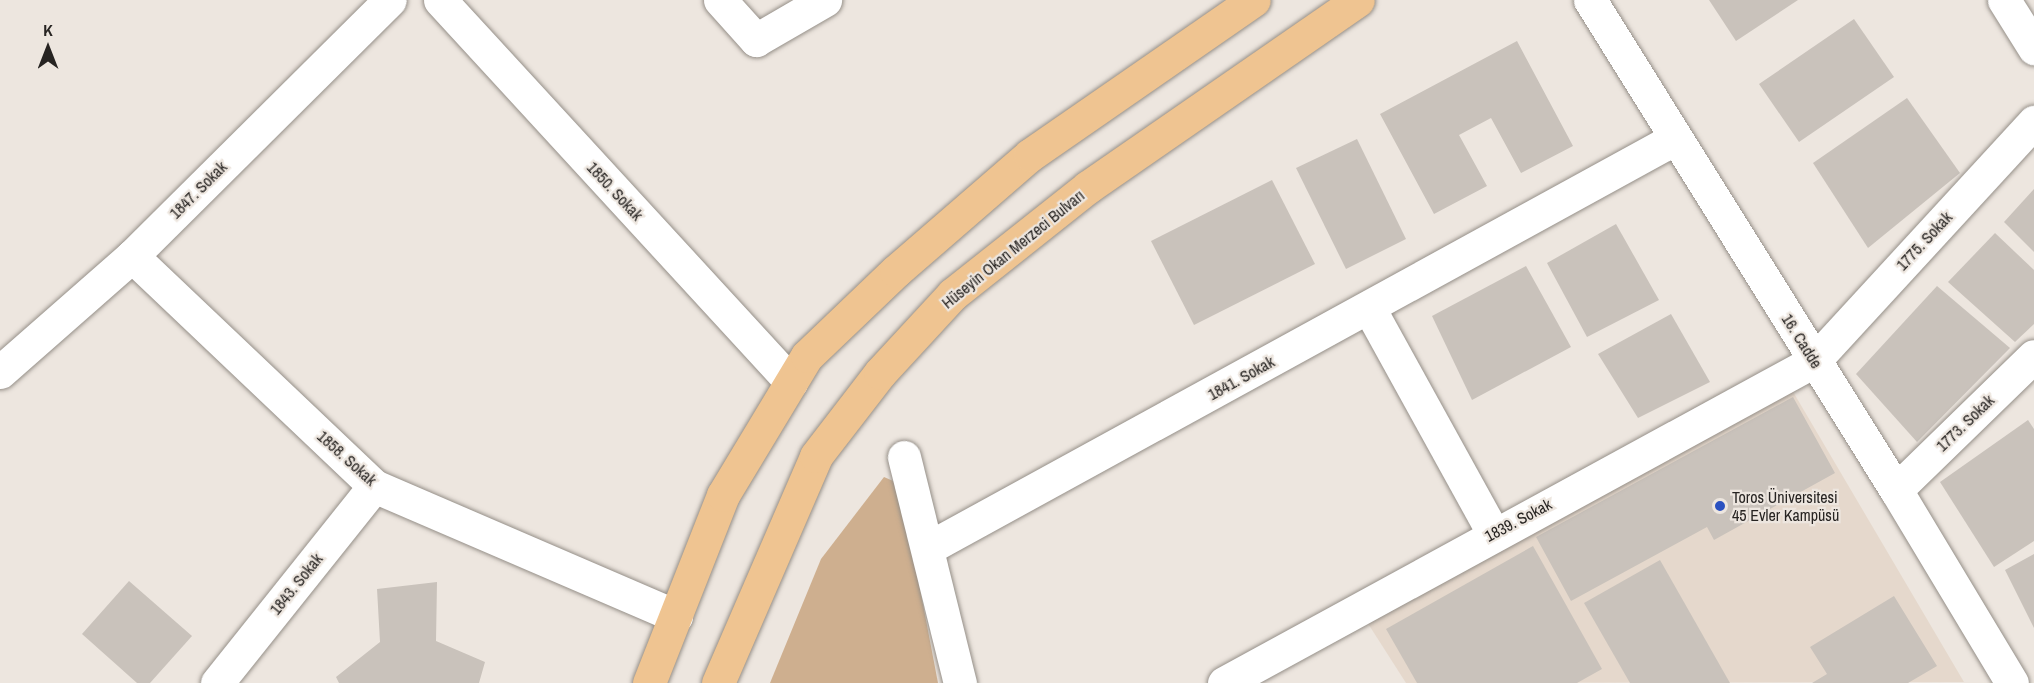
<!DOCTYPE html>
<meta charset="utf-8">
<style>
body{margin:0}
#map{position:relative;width:2034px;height:683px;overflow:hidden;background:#ede6df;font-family:"Archivo Narrow",sans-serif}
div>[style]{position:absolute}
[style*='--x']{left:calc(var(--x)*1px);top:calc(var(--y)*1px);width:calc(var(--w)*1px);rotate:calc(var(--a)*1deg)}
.built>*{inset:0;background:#e5d8cc}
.green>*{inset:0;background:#ceaf8f}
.building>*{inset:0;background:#c9c2bb}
.roads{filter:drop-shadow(0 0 2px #958f88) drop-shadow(0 0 2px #958f88)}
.minor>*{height:33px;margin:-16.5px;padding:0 16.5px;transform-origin:16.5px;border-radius:16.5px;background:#fff}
.primary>*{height:33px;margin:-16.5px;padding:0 16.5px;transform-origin:16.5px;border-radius:16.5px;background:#efc491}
.dots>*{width:16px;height:16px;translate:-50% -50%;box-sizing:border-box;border:3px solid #ede6df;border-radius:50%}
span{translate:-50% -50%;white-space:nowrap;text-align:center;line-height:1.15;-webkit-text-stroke:4.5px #ede6df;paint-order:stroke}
.street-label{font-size:16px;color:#272422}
.poi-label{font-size:16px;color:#272422}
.left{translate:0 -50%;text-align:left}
.north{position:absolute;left:18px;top:18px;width:60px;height:60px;-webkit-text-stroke:4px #ede6df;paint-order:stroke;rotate:0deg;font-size:16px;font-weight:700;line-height:24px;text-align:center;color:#272422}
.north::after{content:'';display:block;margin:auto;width:21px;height:27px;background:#272422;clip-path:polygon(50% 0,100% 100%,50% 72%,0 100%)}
</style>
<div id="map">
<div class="built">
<i style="clip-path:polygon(1792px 390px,1964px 682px,1406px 683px,1367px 622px)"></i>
</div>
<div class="green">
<i style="clip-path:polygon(884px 477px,900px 484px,938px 683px,770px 683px,821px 559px)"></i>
</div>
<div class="building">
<i style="clip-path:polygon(1709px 0,1798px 0,1736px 41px)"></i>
<i style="clip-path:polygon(1854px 19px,1894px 77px,1799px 142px,1759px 84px)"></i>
<i style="clip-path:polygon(1517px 41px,1573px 146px,1521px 173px,1491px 118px,1459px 135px,1487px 186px,1434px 214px,1380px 114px)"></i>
<i style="clip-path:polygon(1907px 98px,1960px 173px,1868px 248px,1813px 163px)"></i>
<i style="clip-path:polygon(1357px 139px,1406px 239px,1346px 269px,1296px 168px)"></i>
<i style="clip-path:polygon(1272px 180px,1315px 264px,1194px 325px,1151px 241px)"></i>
<i style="clip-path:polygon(2034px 189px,2034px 252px,2004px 222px)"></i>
<i style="clip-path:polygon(1616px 224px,1659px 300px,1587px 337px,1547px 263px)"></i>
<i style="clip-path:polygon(1995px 233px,2034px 270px,2034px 324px,2015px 342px,1948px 282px)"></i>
<i style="clip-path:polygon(1526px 266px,1571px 347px,1472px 400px,1432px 316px)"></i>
<i style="clip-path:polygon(1937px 286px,2010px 348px,1917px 442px,1856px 374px)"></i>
<i style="clip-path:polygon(1671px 314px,1710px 382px,1638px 418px,1598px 354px)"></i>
<i style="clip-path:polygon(1793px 397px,1835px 473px,1714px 540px,1707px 527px,1571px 601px,1536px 537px)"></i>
<i style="clip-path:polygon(2028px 420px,2034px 429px,2034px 541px,1994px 567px,1940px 482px)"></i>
<i style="clip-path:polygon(1533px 546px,1602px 669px,1577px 683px,1417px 683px,1386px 629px)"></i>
<i style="clip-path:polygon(2034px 554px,2034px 628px,2005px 570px)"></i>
<i style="clip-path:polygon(1660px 560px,1730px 683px,1630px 683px,1584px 603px)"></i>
<i style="clip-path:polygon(129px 581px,192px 636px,150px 683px,137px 683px,82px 634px)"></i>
<i style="clip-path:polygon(437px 582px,436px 641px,485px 662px,479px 683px,339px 683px,336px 677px,380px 642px,377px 589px)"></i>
<i style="clip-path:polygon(1894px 596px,1937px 666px,1908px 683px,1812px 683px,1827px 674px,1810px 647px)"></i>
</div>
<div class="roads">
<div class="minor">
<i style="--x:440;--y:0;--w:519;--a:47.42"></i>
<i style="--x:720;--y:0;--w:54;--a:48"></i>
<i style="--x:756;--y:40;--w:80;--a:-30.1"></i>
<i style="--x:1590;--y:0;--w:578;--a:58.02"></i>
<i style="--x:1896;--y:490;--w:225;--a:59"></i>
<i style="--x:2004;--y:0;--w:57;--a:58"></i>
<i style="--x:132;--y:256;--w:334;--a:43.5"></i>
<i style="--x:374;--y:486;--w:329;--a:23.3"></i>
<i style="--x:1369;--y:308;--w:257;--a:61.1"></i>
<i style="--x:0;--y:372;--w:176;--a:-41.3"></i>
<i style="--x:132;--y:256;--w:363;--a:-44.8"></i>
<i style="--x:904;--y:457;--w:233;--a:76.1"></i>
<i style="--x:1896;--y:490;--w:192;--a:-44.2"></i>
<i style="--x:928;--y:548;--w:851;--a:-28.73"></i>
<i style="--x:217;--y:683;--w:252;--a:-51.4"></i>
<i style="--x:1224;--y:683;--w:672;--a:-28.62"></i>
<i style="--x:1814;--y:361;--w:325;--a:-47.4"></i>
</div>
<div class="primary">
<i style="--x:649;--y:683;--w:202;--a:-68.5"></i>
<i style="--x:723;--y:495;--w:162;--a:-58.9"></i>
<i style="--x:807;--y:356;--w:123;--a:-43.7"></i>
<i style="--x:896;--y:271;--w:177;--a:-40.9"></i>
<i style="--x:1030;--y:155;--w:272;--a:-34.7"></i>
<i style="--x:718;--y:683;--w:247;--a:-66.6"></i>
<i style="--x:816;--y:456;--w:105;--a:-52.4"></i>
<i style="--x:880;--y:373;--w:108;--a:-47.3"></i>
<i style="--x:953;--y:294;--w:172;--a:-38.4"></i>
<i style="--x:1088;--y:187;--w:328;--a:-34.7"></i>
</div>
</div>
<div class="dots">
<i style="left:1720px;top:506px;background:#2b51c0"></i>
</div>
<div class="street-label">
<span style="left:198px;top:190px;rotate:-45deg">1847. Sokak</span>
<span style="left:615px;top:191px;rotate:47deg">1850. Sokak</span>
<span style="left:1924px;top:241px;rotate:-47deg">1775. Sokak</span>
<span style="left:1013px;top:249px;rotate:-39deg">Hüseyin Okan Merzeci Bulvarı</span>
<span style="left:1802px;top:341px;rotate:58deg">16. Cadde</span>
<span style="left:1241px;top:378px;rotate:-29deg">1841. Sokak</span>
<span style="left:1965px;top:423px;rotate:-44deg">1773. Sokak</span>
<span style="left:347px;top:458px;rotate:42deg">1858. Sokak</span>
<span style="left:1518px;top:520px;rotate:-28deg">1839. Sokak</span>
<span style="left:296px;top:584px;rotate:-51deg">1843. Sokak</span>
</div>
<div class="poi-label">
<span class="left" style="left:1732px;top:506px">Toros Üniversitesi<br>45 Evler Kampüsü</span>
</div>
<div class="north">K</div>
</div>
